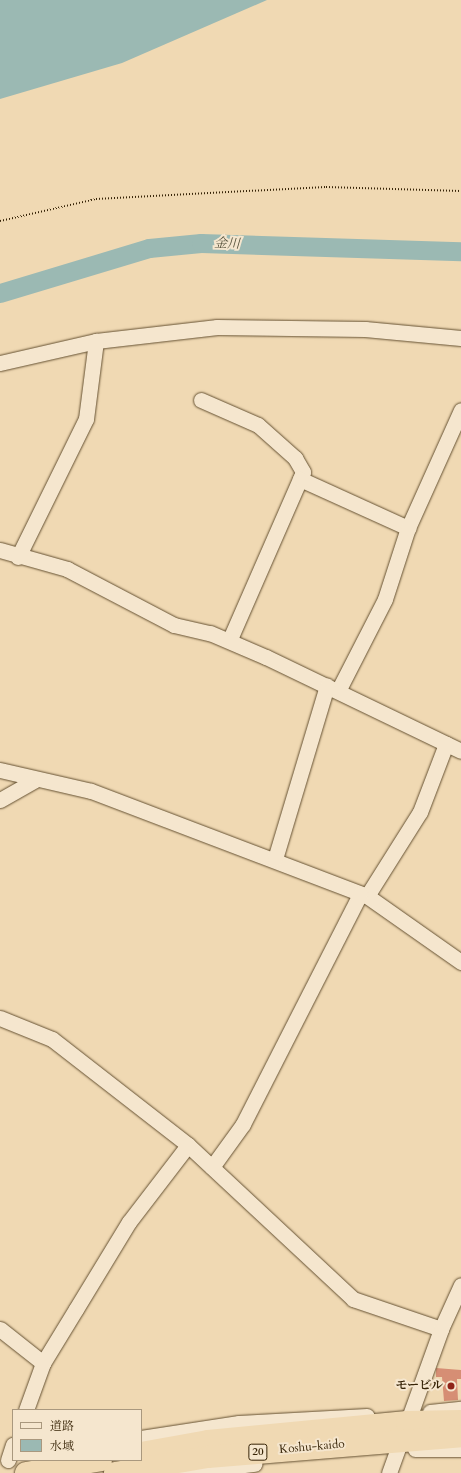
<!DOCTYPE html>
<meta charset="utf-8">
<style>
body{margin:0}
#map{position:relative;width:461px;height:1473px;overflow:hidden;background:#f0d9b3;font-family:Cardo,"Noto Serif JP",serif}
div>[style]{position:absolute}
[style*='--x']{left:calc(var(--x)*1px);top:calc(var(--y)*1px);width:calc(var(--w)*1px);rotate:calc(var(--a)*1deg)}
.water>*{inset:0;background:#9bb9b3}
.river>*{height:19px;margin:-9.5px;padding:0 9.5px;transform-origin:9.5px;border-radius:9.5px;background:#9bb9b3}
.building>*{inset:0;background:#d68e74}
.path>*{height:2px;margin-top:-1px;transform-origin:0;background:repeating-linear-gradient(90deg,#372407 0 1px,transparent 0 3px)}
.roads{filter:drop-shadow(0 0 1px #655132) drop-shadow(0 0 1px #655132)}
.minor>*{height:15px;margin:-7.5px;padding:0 7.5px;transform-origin:7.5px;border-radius:7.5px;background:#f5e6ce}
.highway>*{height:22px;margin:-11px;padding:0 11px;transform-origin:11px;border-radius:11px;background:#f0d9b3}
.dots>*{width:11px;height:11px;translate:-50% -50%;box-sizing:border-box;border:2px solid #f5e6ce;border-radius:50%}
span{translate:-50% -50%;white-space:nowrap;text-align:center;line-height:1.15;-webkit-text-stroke:4px #f5e6ce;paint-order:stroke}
.shield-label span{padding:1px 3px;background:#f5e6ce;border:1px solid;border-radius:3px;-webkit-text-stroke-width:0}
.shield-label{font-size:11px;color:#372407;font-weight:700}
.poi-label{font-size:12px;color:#372407;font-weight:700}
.right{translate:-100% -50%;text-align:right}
.street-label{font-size:12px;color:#372407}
.water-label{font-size:13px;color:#55513b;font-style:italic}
.legend{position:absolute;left:12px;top:1409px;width:130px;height:52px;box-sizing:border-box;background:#f5e6ce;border:1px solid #a9987e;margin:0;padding:5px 7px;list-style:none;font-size:12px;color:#372407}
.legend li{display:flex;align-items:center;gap:8px;height:20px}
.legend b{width:20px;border:1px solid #a9987e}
</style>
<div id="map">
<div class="water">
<i style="clip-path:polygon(0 0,267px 0,122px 63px,0 99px)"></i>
</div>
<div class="river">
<i style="--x:0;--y:293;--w:156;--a:-16.8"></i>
<i style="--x:149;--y:248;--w:52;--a:-5.5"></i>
<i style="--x:201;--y:243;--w:260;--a:1.8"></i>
</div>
<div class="building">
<i style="clip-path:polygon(436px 1368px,461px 1370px,461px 1379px,457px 1379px,458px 1400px,444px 1401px,442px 1377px,436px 1377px)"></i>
</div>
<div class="path">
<i style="--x:0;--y:221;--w:98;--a:-12.9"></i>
<i style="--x:96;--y:199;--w:230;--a:-3"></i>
<i style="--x:326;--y:187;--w:135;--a:1.7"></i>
</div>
<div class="roads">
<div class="minor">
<i style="--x:0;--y:363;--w:98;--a:-12.9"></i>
<i style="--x:96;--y:341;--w:122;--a:-6.6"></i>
<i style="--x:217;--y:327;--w:148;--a:0.8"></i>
<i style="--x:365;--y:329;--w:96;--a:5.4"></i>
<i style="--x:201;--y:400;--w:62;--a:23.7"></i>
<i style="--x:258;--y:425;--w:50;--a:41.7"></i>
<i style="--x:295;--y:458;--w:16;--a:60"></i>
<i style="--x:303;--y:472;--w:184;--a:113.6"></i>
<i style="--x:300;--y:479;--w:119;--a:24.4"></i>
<i style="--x:0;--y:550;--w:70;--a:15.8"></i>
<i style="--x:67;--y:569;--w:121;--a:27.6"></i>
<i style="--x:174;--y:625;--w:37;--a:13"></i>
<i style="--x:210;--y:633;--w:61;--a:23.2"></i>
<i style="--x:266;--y:657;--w:216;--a:25.7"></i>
<i style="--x:18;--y:557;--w:154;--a:-63.8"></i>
<i style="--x:86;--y:419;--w:79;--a:-82.7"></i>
<i style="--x:338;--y:691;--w:103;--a:-62.9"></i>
<i style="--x:385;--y:599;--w:75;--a:-72.1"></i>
<i style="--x:408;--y:528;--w:129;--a:-65.8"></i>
<i style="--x:0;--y:770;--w:93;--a:13"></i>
<i style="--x:91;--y:791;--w:295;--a:20.8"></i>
<i style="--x:367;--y:896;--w:115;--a:35.1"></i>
<i style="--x:0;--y:800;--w:40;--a:-29.7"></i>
<i style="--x:275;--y:859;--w:181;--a:-73.3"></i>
<i style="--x:367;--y:896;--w:99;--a:-57.8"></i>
<i style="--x:420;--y:812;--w:73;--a:-69.1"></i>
<i style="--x:0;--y:1018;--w:56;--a:22"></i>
<i style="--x:52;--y:1039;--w:172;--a:37.9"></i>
<i style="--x:188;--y:1145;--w:226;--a:43"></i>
<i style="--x:353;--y:1299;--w:93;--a:18.8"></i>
<i style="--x:212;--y:1167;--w:53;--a:-54.2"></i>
<i style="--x:243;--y:1124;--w:258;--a:-63"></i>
<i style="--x:0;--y:1329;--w:55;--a:38.3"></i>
<i style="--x:26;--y:1410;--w:50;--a:-70.1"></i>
<i style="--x:43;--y:1363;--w:63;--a:-58.6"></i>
<i style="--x:76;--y:1309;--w:102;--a:-58.7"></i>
<i style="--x:129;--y:1222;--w:97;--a:-52.5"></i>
<i style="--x:430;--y:1412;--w:31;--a:-6"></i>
<i style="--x:141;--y:1438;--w:99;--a:-8.7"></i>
<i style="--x:239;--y:1423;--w:128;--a:-3.1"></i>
<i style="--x:415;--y:1449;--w:46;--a:0"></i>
<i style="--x:8;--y:1460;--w:16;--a:-72"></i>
<i style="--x:178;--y:1473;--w:77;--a:-6.8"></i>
<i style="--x:389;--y:1473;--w:153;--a:-70.1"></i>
<i style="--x:441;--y:1329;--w:48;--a:-65.6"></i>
</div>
<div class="highway">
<i style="--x:141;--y:1453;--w:68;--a:-10.2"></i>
<i style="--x:208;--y:1441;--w:200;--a:-5.5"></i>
<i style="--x:407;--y:1422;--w:54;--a:-1.1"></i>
<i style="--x:26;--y:1473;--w:76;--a:-9.8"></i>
<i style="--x:115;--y:1473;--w:94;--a:-9.8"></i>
<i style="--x:208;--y:1457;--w:254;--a:-4.7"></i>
</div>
</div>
<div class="dots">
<i style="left:451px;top:1386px;background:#8f2418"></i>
</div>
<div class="shield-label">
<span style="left:258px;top:1452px">20</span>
</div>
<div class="poi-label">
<span class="right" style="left:443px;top:1386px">モービル</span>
</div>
<div class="street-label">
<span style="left:312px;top:1447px;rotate:-5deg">Koshu-kaido</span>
</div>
<div class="water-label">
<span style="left:227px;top:244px;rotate:2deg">金川</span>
</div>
<ul class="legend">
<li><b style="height:5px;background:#f5e6ce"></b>道路</li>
<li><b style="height:11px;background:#9bb9b3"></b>水域</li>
</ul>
</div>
